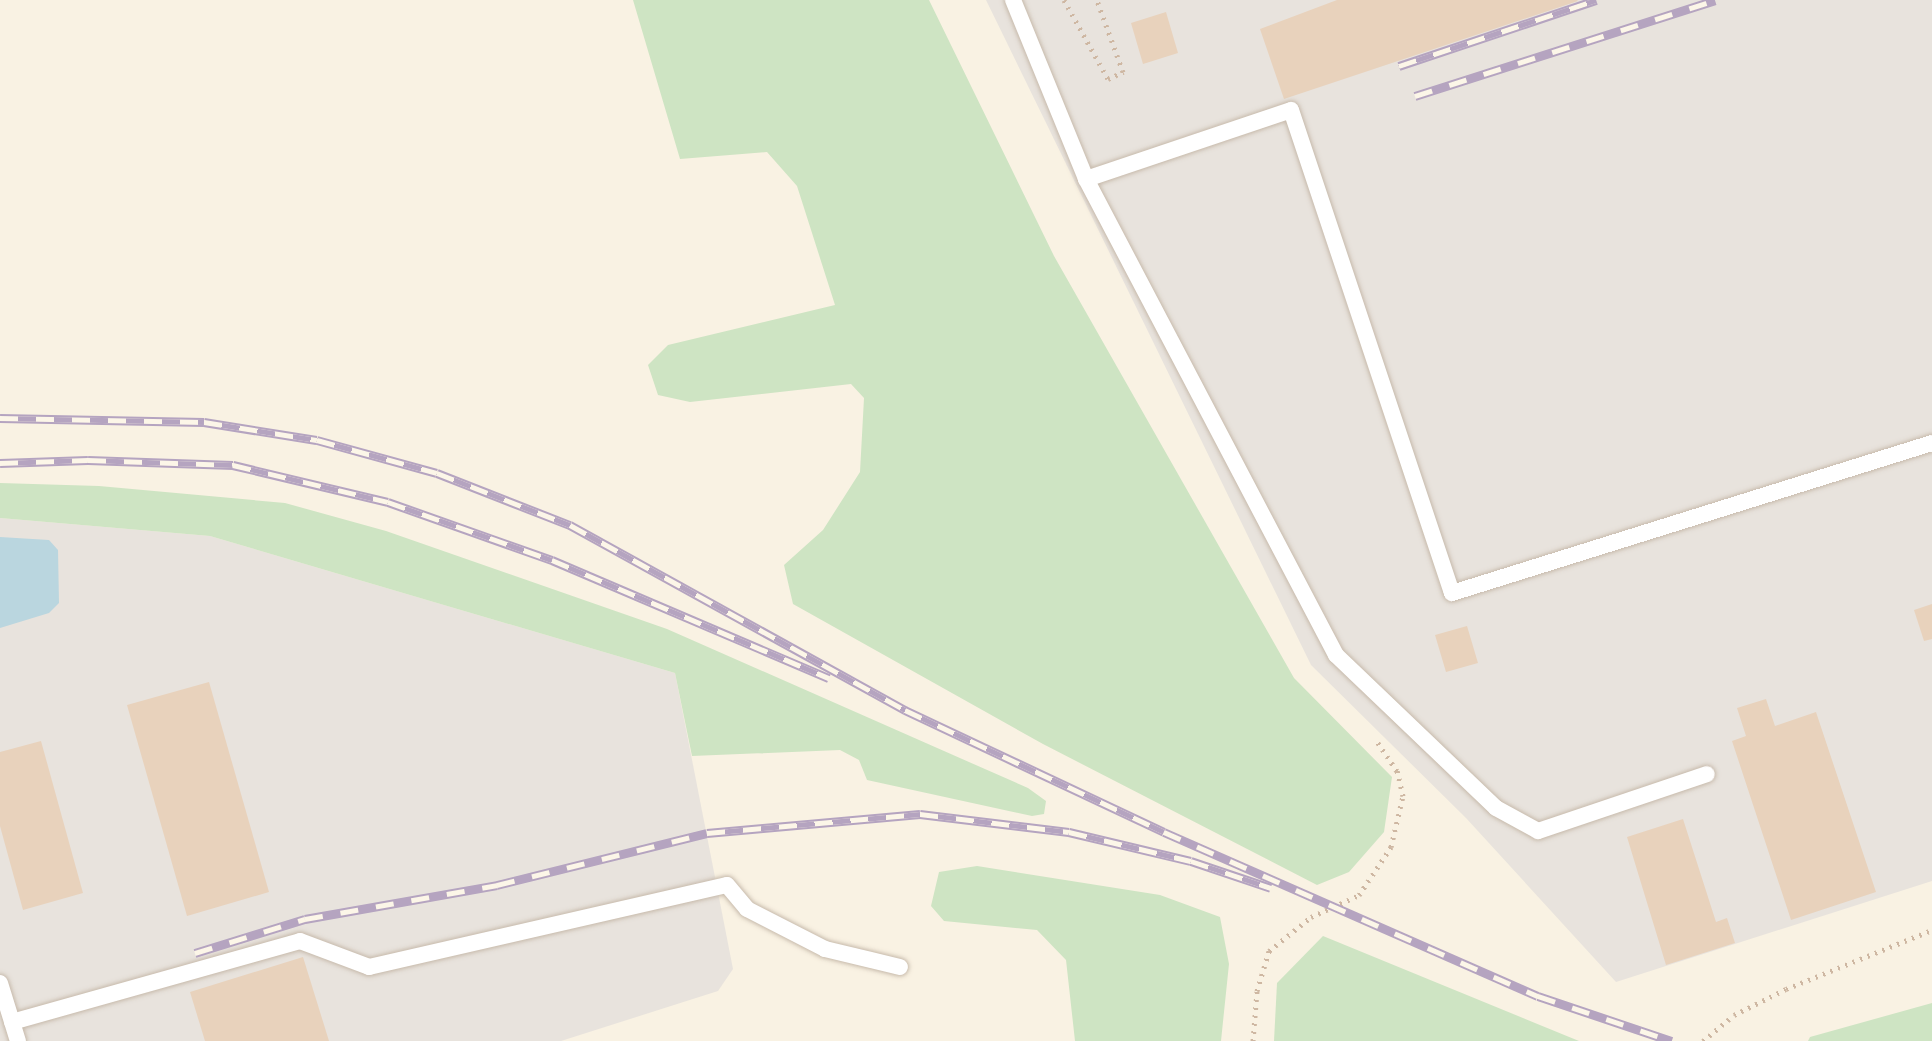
<!DOCTYPE html>
<style>
body{margin:0}
#map{position:relative;width:1932px;height:1041px;overflow:hidden;background:#f9f2e3;font-family:Montserrat,sans-serif}
div>[style]{position:absolute}
[style*='--x']{left:calc(var(--x)*1px);top:calc(var(--y)*1px);width:calc(var(--w)*1px);rotate:calc(var(--a)*1deg)}
.industrial>*{inset:0;background:#e8e3dd}
.green>*{inset:0;background:#cee4c3}
.water>*{inset:0;background:#bad6df}
.building>*{inset:0;background:#e8d2bc}
.path>*{height:5px;margin-top:-2.5px;transform-origin:0;background:repeating-linear-gradient(90deg,#ceb7a2 0 2px,transparent 0 8px)}
.roads{filter:drop-shadow(0 0 2px #c7baab) drop-shadow(0 0 2px #c7baab)}
.service>*{height:16px;margin:-8px;padding:0 8px;transform-origin:8px;border-radius:8px;background:#fff}
.rail>*{height:9px;margin-top:-4.5px;transform-origin:0;background:repeating-linear-gradient(90deg,#fcf6e8 0 18px,#b5a4c0 0 36px);box-sizing:border-box;border-block:2px solid #b5a4c0}
span{translate:-50% -50%;white-space:nowrap;text-align:center;line-height:1.15;-webkit-text-stroke:6px #fcf6e8;paint-order:stroke}
</style>
<div id="map">
<div class="industrial">
<i style="clip-path:polygon(986px 0,1932px 0,1932px 881px,1616px 982px,1466px 818px,1311px 665px)"></i>
<i style="clip-path:polygon(0 518px,210px 536px,675px 673px,733px 969px,718px 991px,561px 1041px,0 1041px)"></i>
</div>
<div class="green">
<i style="clip-path:polygon(633px 0,929px 0,1054px 256px,1294px 678px,1392px 777px,1384px 832px,1349px 872px,1317px 885px,1043px 744px,793px 604px,784px 565px,823px 530px,860px 472px,864px 398px,851px 384px,690px 402px,658px 395px,648px 365px,668px 345px,835px 305px,797px 186px,767px 152px,680px 159px)"></i>
<i style="clip-path:polygon(0 483px,99px 486px,285px 503px,386px 531px,667px 629px,1028px 788px,1046px 801px,1044px 814px,1032px 816px,867px 780px,859px 760px,840px 750px,692px 756px,675px 673px,210px 536px,0 518px)"></i>
<i style="clip-path:polygon(977px 866px,1160px 895px,1220px 917px,1229px 964px,1221px 1041px,1075px 1041px,1066px 960px,1037px 930px,944px 921px,931px 906px,939px 872px)"></i>
<i style="clip-path:polygon(1323px 936px,1579px 1041px,1274px 1041px,1277px 983px)"></i>
<i style="clip-path:polygon(1932px 1003px,1932px 1041px,1808px 1041px,1810px 1037px)"></i>
</div>
<div class="water">
<i style="clip-path:polygon(0 537px,49px 540px,58px 550px,59px 603px,49px 613px,0 628px)"></i>
</div>
<div class="building">
<i style="clip-path:polygon(1337px 0,1577px 0,1578px 1px,1284px 99px,1260px 29px)"></i>
<i style="clip-path:polygon(1166px 12px,1178px 53px,1143px 64px,1131px 23px)"></i>
<i style="clip-path:polygon(1932px 604px,1932px 639px,1924px 641px,1914px 610px)"></i>
<i style="clip-path:polygon(1467px 626px,1478px 663px,1446px 672px,1435px 635px)"></i>
<i style="clip-path:polygon(209px 682px,269px 892px,187px 916px,127px 705px)"></i>
<i style="clip-path:polygon(1766px 699px,1775px 726px,1816px 712px,1876px 892px,1791px 920px,1732px 741px,1746px 736px,1737px 708px)"></i>
<i style="clip-path:polygon(41px 741px,83px 893px,23px 910px,0 826px,0 752px)"></i>
<i style="clip-path:polygon(1683px 819px,1716px 922px,1727px 918px,1735px 943px,1666px 965px,1627px 837px)"></i>
<i style="clip-path:polygon(303px 957px,329px 1041px,205px 1041px,190px 992px)"></i>
</div>
<div class="path">
<i style="--x:1064;--y:0;--w:90;--a:60.9"></i>
<i style="--x:1108;--y:79;--w:17;--a:-25"></i>
<i style="--x:1123;--y:72;--w:77;--a:-109.9"></i>
<i style="--x:1253;--y:1041;--w:50;--a:-85.4"></i>
<i style="--x:1257;--y:991;--w:42;--a:-73.3"></i>
<i style="--x:1269;--y:951;--w:54;--a:-39"></i>
<i style="--x:1311;--y:917;--w:53;--a:-24.6"></i>
<i style="--x:1359;--y:895;--w:58;--a:-56.3"></i>
<i style="--x:1391;--y:847;--w:52;--a:-76.8"></i>
<i style="--x:1403;--y:796;--w:26;--a:-103"></i>
<i style="--x:1397;--y:771;--w:37;--a:-124"></i>
<i style="--x:1703;--y:1041;--w:40;--a:-40"></i>
<i style="--x:1734;--y:1015;--w:58;--a:-26.6"></i>
<i style="--x:1786;--y:989;--w:157;--a:-22"></i>
</div>
<div class="roads">
<div class="service">
<i style="--x:1013;--y:0;--w:193;--a:67.8"></i>
<i style="--x:1086;--y:179;--w:216;--a:-18.6"></i>
<i style="--x:1291;--y:110;--w:509;--a:71.57"></i>
<i style="--x:1452;--y:593;--w:503;--a:-17.35"></i>
<i style="--x:1086;--y:179;--w:538;--a:62.29"></i>
<i style="--x:1336;--y:655;--w:221;--a:43.7"></i>
<i style="--x:1496;--y:808;--w:48;--a:28.7"></i>
<i style="--x:1538;--y:831;--w:178;--a:-18.6"></i>
<i style="--x:0;--y:983;--w:61;--a:72.8"></i>
<i style="--x:12;--y:1022;--w:299;--a:-15.7"></i>
<i style="--x:300;--y:941;--w:74;--a:20.6"></i>
<i style="--x:369;--y:967;--w:367;--a:-12.9"></i>
<i style="--x:727;--y:885;--w:31;--a:50"></i>
<i style="--x:747;--y:909;--w:88;--a:27.1"></i>
<i style="--x:825;--y:949;--w:77;--a:13.5"></i>
</div>
</div>
<div class="rail">
<i style="--x:1399;--y:66;--w:208;--a:-18.5"></i>
<i style="--x:1415;--y:96;--w:315;--a:-17.7"></i>
<i style="--x:0;--y:418;--w:204;--a:1.1"></i>
<i style="--x:204;--y:422;--w:114;--a:9.1"></i>
<i style="--x:317;--y:440;--w:124;--a:15.4"></i>
<i style="--x:437;--y:473;--w:143;--a:21.4"></i>
<i style="--x:570;--y:525;--w:383;--a:28.9"></i>
<i style="--x:905;--y:710;--w:286;--a:25.2"></i>
<i style="--x:1164;--y:832;--w:408;--a:23.7"></i>
<i style="--x:1538;--y:996;--w:141;--a:18.6"></i>
<i style="--x:0;--y:463;--w:88;--a:-2"></i>
<i style="--x:88;--y:460;--w:145;--a:2"></i>
<i style="--x:233;--y:465;--w:159;--a:13.4"></i>
<i style="--x:388;--y:502;--w:174;--a:19.5"></i>
<i style="--x:552;--y:560;--w:301;--a:23.1"></i>
<i style="--x:195;--y:953;--w:115;--a:-17.2"></i>
<i style="--x:305;--y:919;--w:195;--a:-10"></i>
<i style="--x:497;--y:885;--w:216;--a:-13.9"></i>
<i style="--x:707;--y:833;--w:214;--a:-5.1"></i>
<i style="--x:920;--y:814;--w:150;--a:6.9"></i>
<i style="--x:1069;--y:832;--w:125;--a:13.4"></i>
<i style="--x:1191;--y:861;--w:84;--a:18.6"></i>
</div>
</div>
